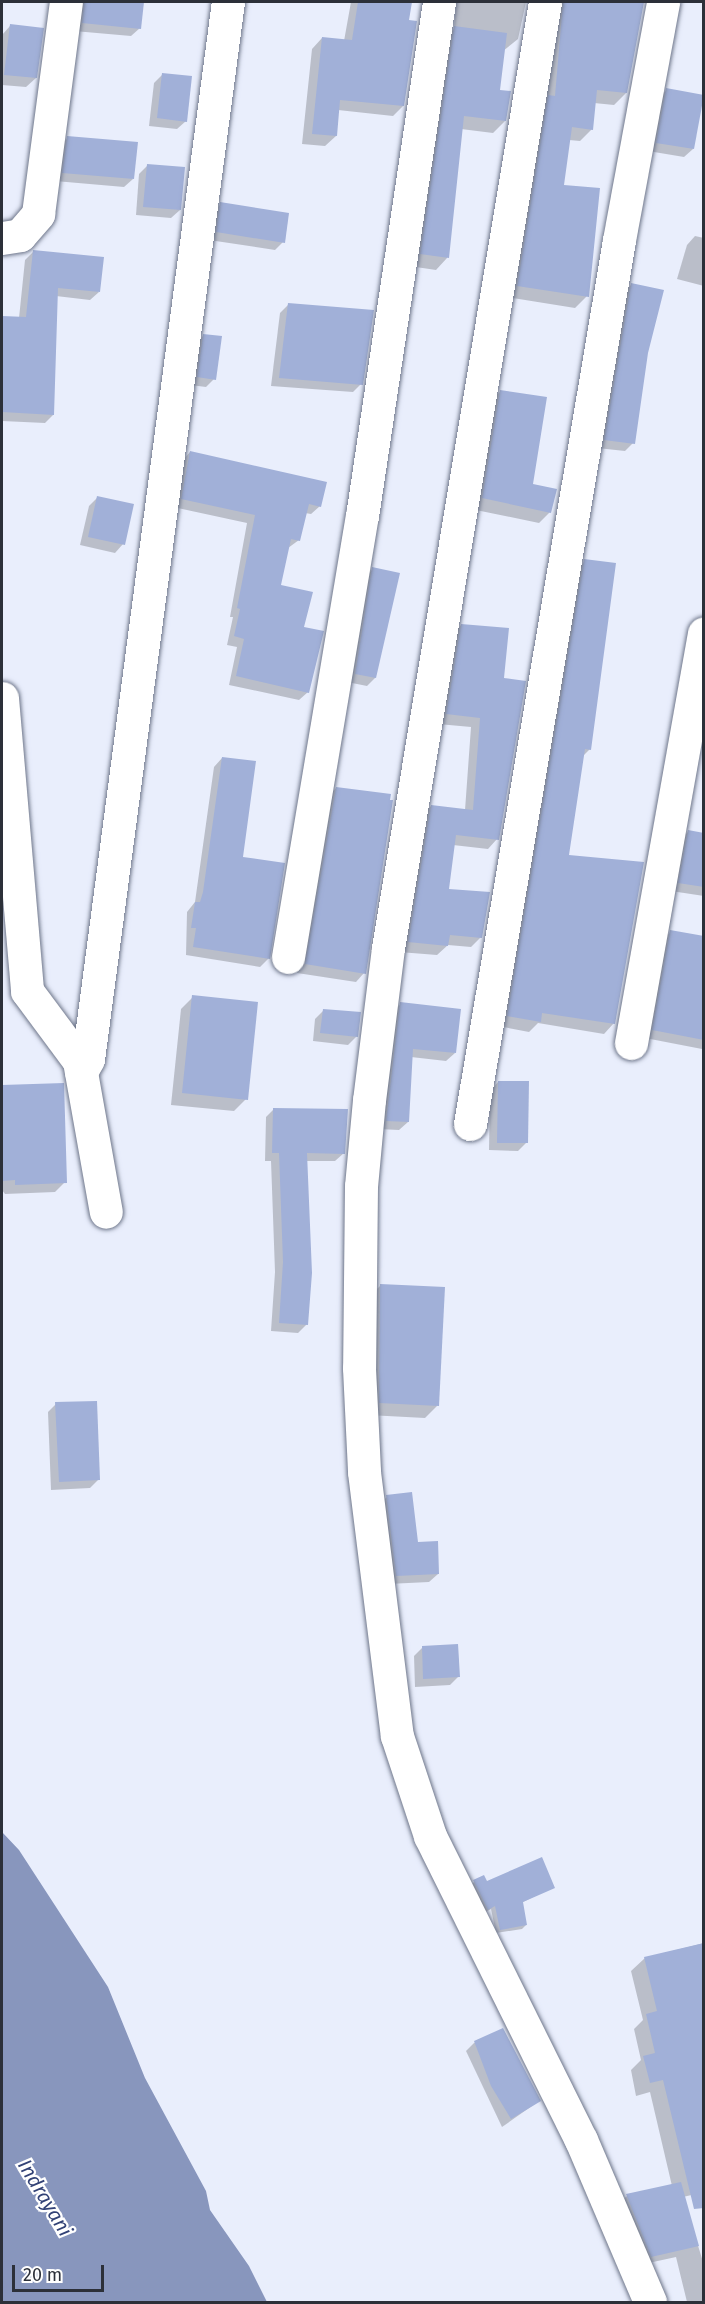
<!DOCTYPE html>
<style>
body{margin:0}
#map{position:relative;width:705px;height:2304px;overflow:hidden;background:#e9eefc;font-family:"Fira Sans",sans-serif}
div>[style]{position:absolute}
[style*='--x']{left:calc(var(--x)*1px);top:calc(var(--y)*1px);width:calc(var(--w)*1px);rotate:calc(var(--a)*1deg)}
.water>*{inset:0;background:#8896bd}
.shadow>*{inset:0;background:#0003}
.building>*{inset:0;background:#a1b0d8}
.roads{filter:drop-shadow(0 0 2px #6e768a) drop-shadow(0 0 2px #6e768a)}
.minor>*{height:33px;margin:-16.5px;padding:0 16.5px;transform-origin:16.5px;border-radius:16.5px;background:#fff}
span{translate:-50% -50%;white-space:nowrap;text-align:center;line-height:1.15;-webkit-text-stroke:4.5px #fff;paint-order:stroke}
.water-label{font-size:20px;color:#324276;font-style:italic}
.frame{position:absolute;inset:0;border:3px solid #2c3039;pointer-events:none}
.scale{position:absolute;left:12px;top:2265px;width:92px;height:27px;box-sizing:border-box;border:3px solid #2c3039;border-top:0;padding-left:8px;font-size:18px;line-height:21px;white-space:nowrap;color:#2c3039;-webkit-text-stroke:4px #fff;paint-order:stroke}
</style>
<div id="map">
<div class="water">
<i style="clip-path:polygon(2px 1832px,19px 1850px,108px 1987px,145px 2078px,206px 2191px,210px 2210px,249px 2266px,267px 2302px,2px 2302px)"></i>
</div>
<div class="shadow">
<i style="clip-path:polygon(74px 2px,143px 2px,140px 28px,131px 36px,74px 31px)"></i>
<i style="clip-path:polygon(351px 2px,410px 2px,403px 106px,393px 116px,338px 110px,336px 136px,325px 146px,302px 144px,312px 49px,322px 38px,344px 41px)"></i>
<i style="clip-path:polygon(456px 2px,526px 2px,518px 39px,503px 51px,498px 91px,505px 121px,493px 133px,461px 129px,447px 258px,436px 270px,409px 266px,443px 40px,454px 29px)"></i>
<i style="clip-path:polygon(546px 2px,643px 2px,626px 93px,614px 105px,594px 103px,592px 129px,580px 141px,569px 140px,562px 186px,587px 296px,575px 308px,506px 297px)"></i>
<i style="clip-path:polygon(10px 26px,36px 78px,26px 87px,2px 85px,2px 35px)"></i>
<i style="clip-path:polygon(162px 75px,186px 121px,177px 129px,149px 126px,154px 83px)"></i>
<i style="clip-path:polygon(667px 90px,693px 149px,684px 157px,648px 151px,658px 98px)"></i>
<i style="clip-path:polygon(68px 138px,133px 179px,124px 187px,55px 181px,59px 146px)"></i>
<i style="clip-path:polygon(147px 166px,180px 210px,171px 218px,136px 215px,139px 174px)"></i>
<i style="clip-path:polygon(221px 204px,283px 242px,275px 250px,209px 240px,213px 212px)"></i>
<i style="clip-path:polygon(695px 236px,704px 238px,704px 286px,677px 279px,687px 245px)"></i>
<i style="clip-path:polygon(34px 251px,99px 292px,90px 300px,56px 296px,53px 415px,45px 423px,2px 421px,2px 318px,19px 318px,25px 260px)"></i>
<i style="clip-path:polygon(631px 285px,646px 353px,633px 443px,625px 451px,597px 448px,623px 293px)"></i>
<i style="clip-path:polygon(289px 304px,361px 384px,353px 392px,271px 386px,280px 313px)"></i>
<i style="clip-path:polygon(204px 335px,214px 379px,206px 387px,190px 385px,195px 344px)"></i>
<i style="clip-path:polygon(500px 392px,531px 485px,550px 512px,539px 523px,471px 509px,489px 402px)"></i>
<i style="clip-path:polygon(190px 452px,320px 506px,311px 514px,305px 513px,299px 540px,288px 548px,279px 586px,303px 628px,308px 692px,299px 700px,229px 685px,237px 647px,227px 645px,233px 617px,230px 617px,247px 523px,173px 507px,182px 461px)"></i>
<i style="clip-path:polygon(97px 498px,123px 544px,115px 553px,80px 545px,89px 506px)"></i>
<i style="clip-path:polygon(585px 561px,590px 749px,582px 757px,567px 857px,614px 1023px,604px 1034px,538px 1023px,529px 1032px,498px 1026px,575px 571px)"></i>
<i style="clip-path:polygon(373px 569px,375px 678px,367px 686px,347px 682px,364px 578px)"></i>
<i style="clip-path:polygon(461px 625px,503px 680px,497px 839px,488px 849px,453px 845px,447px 890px,481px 937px,471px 947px,448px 945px,437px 955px,399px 952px,422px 816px,431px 806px,465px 810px,471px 727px,438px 724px,452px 635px)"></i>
<i style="clip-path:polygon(222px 758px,242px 858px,269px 958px,260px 967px,186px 955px,187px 912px,195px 902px,214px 767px)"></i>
<i style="clip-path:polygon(336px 788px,364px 973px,356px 982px,297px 973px,328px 797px)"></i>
<i style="clip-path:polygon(688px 832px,704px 834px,704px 896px,671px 891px,680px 840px)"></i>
<i style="clip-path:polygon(671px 932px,704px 938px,702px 1049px,645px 1038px,662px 940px)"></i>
<i style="clip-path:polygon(193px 997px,246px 1099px,234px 1111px,171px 1105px,181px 1009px)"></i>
<i style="clip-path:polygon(401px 1004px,455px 1053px,446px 1061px,411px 1057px,408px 1122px,399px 1130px,378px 1129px,392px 1012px)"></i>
<i style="clip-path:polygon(324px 1010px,357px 1036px,348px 1045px,313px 1041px,315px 1019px)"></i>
<i style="clip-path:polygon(498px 1082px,527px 1142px,518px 1151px,489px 1150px,490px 1091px)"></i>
<i style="clip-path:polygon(62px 1084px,65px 1182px,55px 1192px,5px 1194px,2px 1190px,2px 1087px)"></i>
<i style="clip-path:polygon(274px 1109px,344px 1153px,335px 1161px,306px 1161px,307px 1324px,298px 1333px,271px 1331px,275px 1272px,271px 1161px,265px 1161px,266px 1117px)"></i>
<i style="clip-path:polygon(381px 1285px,437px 1406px,425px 1418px,368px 1415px,369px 1297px)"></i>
<i style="clip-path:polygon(56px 1404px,99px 1479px,90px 1488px,51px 1490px,48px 1412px)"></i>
<i style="clip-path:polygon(387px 1497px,438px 1574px,429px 1582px,388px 1584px,378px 1505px)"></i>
<i style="clip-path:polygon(422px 1648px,458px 1677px,450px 1685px,415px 1687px,414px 1656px)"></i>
<i style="clip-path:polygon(474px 1882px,486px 1883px,553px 1887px,521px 1903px,526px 1925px,522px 1929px,496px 1933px,491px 1909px,484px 1913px,470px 1886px)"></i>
<i style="clip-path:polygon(704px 1943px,704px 2192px,683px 2197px,704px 2265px,704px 2302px,687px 2302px,676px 2257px,644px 2264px,619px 2203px,627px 2196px,672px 2186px,650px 2092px,636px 2096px,631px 2070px,641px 2060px,634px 2029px,643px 2020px,631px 1971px,645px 1958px)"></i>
<i style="clip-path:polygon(502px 2030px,539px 2101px,502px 2127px,466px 2051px,474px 2043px)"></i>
</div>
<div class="building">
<i style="clip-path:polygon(84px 2px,144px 2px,141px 29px,82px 23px)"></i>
<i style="clip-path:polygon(358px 2px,412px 2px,409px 20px,417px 21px,404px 106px,340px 100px,337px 136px,312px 134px,322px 37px,352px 40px)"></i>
<i style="clip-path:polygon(563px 2px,644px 2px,627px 93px,597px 90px,593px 130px,572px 127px,564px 185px,600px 188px,589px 297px,517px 286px,548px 95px,555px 96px)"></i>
<i style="clip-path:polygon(10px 24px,44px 28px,37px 78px,4px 75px)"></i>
<i style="clip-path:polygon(454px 26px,507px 33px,500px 90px,511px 91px,506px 121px,464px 116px,449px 258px,420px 254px)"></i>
<i style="clip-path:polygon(162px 73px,192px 76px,187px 122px,157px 118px)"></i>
<i style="clip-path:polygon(666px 88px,704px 95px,694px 149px,656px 143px)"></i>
<i style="clip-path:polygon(67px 136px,138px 142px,134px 179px,62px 173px)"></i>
<i style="clip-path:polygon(147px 164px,185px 167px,181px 210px,143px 207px)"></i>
<i style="clip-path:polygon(220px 202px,289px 213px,285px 243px,216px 232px)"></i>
<i style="clip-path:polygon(33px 250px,104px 257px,100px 292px,58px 288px,54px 415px,2px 412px,2px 316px,26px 317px)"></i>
<i style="clip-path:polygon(631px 283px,664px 290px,648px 353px,635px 444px,604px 440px)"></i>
<i style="clip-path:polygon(288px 303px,374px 310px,363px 385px,279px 378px)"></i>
<i style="clip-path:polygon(203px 334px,222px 336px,216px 380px,197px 377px)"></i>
<i style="clip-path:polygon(500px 390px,547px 397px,533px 484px,557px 489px,551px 513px,482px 498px)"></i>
<i style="clip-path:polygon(190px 451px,327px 482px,321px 507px,309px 504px,300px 541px,291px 539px,281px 585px,313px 592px,304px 627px,324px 631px,309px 693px,236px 676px,244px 639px,234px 636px,240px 609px,237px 608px,255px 515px,181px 499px)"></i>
<i style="clip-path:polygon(97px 496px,134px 504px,125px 545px,88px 537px)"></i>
<i style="clip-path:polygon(584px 559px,616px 563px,591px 750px,585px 749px,569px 855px,644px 862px,615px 1024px,542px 1013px,541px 1022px,507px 1016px)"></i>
<i style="clip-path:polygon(372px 567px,400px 573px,376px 678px,355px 674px)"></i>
<i style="clip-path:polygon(461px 624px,509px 628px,504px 678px,526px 681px,499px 840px,456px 835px,449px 889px,490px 892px,482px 938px,450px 935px,448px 946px,408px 942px,431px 805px,473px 810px,480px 718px,446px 714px)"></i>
<i style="clip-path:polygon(222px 757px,256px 761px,243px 857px,285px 863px,270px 959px,193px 947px,196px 928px,191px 928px,195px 902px,200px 902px,203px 892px)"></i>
<i style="clip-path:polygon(336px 787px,391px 794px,390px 800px,393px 800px,366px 974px,305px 964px)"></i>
<i style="clip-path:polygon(688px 830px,704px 833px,704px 887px,678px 883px)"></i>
<i style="clip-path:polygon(670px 930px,704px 936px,704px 1040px,652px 1030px)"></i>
<i style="clip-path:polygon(192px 995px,258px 1002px,248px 1100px,182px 1093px)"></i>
<i style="clip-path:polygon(400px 1002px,461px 1009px,456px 1053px,413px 1049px,409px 1122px,386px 1121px)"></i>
<i style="clip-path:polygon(323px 1009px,361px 1012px,358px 1037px,320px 1033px)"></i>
<i style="clip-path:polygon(498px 1081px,529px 1081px,528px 1143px,497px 1143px)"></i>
<i style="clip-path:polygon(64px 1083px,67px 1183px,15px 1185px,15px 1180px,2px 1181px,2px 1085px)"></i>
<i style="clip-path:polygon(273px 1108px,348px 1109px,345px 1154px,307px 1153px,312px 1273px,308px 1325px,279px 1323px,283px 1262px,279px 1153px,272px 1153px)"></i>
<i style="clip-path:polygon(380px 1284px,445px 1287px,439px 1406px,379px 1403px)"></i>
<i style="clip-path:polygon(97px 1401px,100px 1480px,59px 1482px,55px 1402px)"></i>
<i style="clip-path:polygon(412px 1492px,418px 1542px,438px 1541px,439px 1574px,396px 1576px,386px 1495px)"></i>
<i style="clip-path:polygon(458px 1644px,460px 1677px,423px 1679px,422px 1646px)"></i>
<i style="clip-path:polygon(542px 1857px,555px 1888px,523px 1902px,527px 1925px,500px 1930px,495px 1906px,488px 1910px,473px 1880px,484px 1875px,487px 1881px)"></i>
<i style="clip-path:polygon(704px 1943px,704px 2208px,694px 2209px,663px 2080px,650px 2083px,643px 2056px,655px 2053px,646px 2014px,657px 2011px,644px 1957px)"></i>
<i style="clip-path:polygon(503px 2028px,541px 2101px,511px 2119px,491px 2086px,474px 2041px)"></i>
<i style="clip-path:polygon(681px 2182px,699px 2246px,651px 2257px,626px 2194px)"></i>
</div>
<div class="roads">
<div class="minor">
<i style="--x:545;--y:2;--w:959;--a:99.42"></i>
<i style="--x:388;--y:948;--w:153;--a:97.1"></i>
<i style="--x:369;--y:1100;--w:86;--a:95.3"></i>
<i style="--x:361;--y:1186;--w:182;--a:90.6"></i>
<i style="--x:359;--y:1368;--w:104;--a:87.2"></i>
<i style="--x:364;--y:1472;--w:266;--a:82.9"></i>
<i style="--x:397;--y:1736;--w:105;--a:71.7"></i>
<i style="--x:430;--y:1836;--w:339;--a:63.6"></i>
<i style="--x:581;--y:2140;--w:176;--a:66.9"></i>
<i style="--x:2;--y:238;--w:18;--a:-9"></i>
<i style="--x:20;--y:235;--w:28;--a:-49"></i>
<i style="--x:38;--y:214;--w:214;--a:-82.5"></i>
<i style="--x:2;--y:698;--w:294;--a:85.1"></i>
<i style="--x:27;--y:991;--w:87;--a:53.4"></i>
<i style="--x:79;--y:1061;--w:153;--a:79.9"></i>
<i style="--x:288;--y:957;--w:447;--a:-80.5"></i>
<i style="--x:362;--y:516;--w:520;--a:-81.48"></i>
<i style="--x:631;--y:1043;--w:416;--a:-79.9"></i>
<i style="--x:81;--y:1072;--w:15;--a:-62"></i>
<i style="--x:88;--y:1059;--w:1066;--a:-82.46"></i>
<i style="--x:470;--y:1124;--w:896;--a:-80.43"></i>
<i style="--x:619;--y:240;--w:242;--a:-79.5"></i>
</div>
</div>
<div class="water-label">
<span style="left:45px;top:2198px;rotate:59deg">Indrayani</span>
</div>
<div class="frame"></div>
<div class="scale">20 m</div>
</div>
